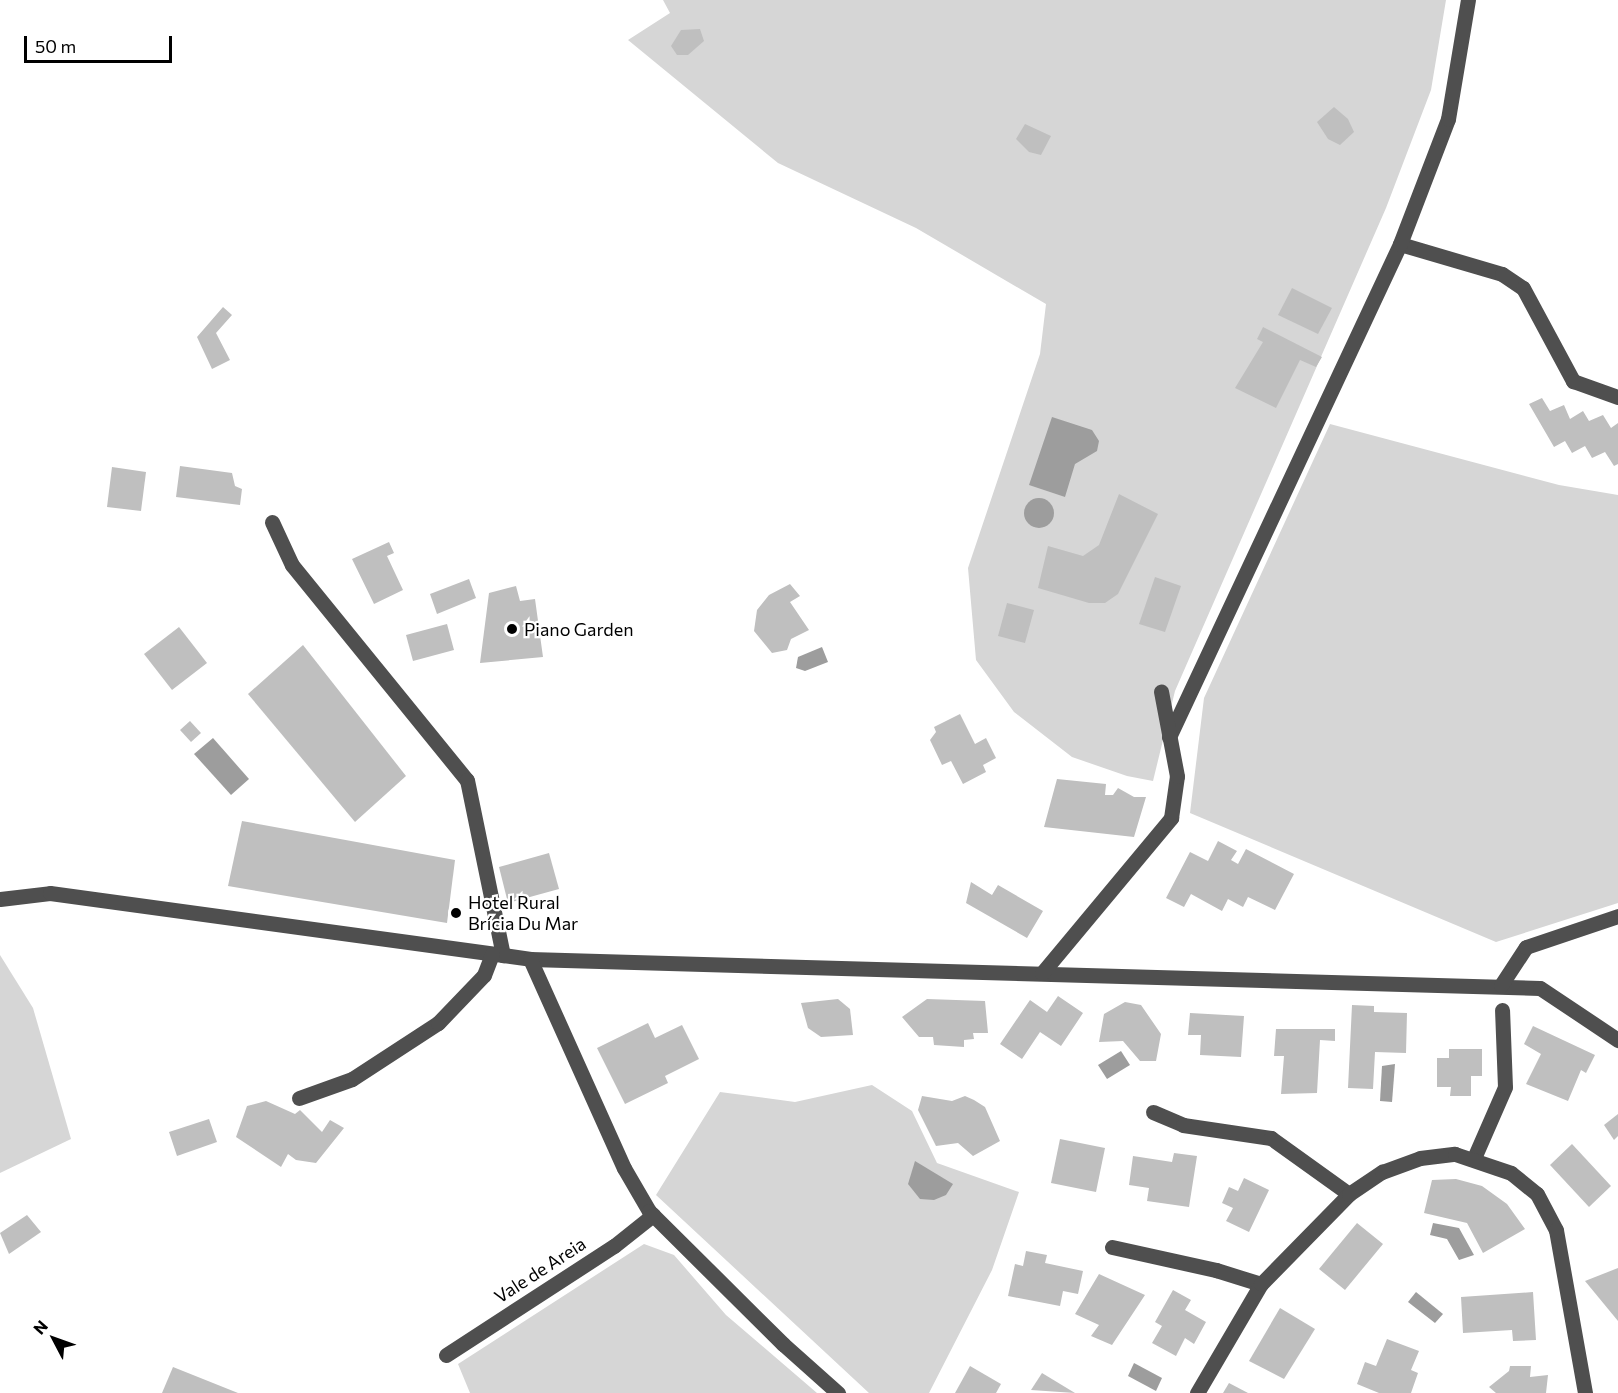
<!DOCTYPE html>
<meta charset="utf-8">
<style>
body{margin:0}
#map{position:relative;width:1618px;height:1393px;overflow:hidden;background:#fff;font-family:Commissioner,sans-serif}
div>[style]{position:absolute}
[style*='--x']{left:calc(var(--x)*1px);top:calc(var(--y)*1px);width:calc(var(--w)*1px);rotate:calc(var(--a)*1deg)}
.green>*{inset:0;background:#d6d6d6}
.water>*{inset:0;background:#9d9d9d}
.round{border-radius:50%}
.building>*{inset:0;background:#bfbfbf}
.minor>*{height:15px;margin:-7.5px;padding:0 7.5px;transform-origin:7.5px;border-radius:7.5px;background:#4f4f4f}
.dots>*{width:16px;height:16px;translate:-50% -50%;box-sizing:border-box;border:3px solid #fff;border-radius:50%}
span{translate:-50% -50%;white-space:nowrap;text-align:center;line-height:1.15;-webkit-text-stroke:4.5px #fff;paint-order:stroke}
.poi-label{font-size:18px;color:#000}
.left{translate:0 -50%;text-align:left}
.street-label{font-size:18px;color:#000}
.north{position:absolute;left:24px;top:1309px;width:60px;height:60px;-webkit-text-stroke:4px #fff;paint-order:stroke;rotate:311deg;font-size:16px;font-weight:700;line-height:24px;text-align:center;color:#000}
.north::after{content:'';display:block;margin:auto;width:21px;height:27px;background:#000;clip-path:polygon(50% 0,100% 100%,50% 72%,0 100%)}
.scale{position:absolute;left:24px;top:36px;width:148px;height:27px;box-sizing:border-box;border:3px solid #000;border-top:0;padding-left:8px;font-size:18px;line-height:21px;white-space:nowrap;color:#000;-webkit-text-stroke:4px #fff;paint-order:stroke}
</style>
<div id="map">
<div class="green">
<i style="clip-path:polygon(663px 0,1446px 0,1431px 90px,1386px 208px,1175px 691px,1153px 781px,1127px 776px,1072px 757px,1014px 712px,976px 660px,968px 568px,1040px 354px,1046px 304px,916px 228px,778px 163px,628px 40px,670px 13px)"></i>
<i style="clip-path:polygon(1330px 424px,1559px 485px,1618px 495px,1618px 903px,1496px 942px,1190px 813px,1204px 698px)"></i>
<i style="clip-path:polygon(0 955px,33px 1008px,71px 1139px,0 1173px)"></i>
<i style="clip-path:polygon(872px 1085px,912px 1111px,937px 1163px,1019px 1192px,992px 1270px,929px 1393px,869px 1393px,656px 1195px,720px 1092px,795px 1102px)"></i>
<i style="clip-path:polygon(644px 1244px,674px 1255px,726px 1315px,817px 1393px,470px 1393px,458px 1364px)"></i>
</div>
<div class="water">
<i style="clip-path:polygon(1052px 417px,1092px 430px,1099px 441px,1097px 451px,1075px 464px,1065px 497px,1029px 485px)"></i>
<i class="round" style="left:1024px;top:498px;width:30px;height:30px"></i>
<i style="clip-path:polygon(822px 647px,828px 662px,805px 671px,796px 668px,798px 657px)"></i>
<i style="clip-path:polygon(213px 738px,249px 779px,231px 795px,194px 754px)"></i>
<i style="clip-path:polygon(1121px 1051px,1130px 1065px,1107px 1079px,1098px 1065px)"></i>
<i style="clip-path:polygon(1395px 1064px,1392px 1102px,1380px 1101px,1382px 1066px)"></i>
<i style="clip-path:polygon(915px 1161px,953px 1184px,946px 1195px,934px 1200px,920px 1199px,908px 1184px)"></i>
<i style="clip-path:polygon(1433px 1223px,1459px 1228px,1474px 1255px,1459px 1260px,1447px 1239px,1430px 1235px)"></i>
<i style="clip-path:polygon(1416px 1292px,1443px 1314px,1435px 1323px,1408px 1302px)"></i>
<i style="clip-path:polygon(1134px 1363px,1162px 1378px,1156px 1391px,1128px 1376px)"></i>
</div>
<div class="building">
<i style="clip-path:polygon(700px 29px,704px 41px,688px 55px,677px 55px,671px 46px,681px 30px)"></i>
<i style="clip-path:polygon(1334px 107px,1348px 119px,1354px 132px,1340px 145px,1328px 139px,1317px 122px)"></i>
<i style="clip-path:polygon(1025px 124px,1051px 136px,1041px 155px,1029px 152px,1016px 139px)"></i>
<i style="clip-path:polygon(1292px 288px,1332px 308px,1318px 334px,1278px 315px)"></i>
<i style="clip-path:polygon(223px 307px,232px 315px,216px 333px,230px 360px,212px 369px,197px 337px)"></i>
<i style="clip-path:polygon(1263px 327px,1322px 357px,1316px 367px,1300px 360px,1276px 408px,1235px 388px,1263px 342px,1257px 339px)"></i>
<i style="clip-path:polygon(1542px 398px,1550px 411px,1564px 405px,1570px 419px,1583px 411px,1589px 421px,1603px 415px,1611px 428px,1618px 423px,1618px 464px,1614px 466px,1605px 452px,1592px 458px,1585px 446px,1572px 453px,1565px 441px,1554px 447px,1529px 404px)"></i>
<i style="clip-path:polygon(180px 466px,232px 473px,235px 486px,242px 489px,240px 505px,176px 497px)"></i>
<i style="clip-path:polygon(112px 467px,146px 472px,141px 511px,107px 507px)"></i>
<i style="clip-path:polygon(1119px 494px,1158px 514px,1118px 594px,1105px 603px,1089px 603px,1038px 588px,1048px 546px,1083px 556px,1099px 545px)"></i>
<i style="clip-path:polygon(389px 542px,394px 553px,387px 556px,403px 590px,374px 604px,352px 559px)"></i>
<i style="clip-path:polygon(1155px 577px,1181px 586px,1165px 632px,1139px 624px)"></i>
<i style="clip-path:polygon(469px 579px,476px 598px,437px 614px,430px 594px)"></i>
<i style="clip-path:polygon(790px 584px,800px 596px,790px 602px,809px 630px,791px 639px,787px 650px,772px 653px,754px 631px,757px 610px,769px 595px)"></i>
<i style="clip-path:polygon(516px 586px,520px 601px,535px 599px,543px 657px,480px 663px,489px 593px)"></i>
<i style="clip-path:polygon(1007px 603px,1034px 610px,1025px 643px,998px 636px)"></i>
<i style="clip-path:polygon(447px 624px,454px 650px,413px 661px,406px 635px)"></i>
<i style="clip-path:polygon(179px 627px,207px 663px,172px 690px,144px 654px)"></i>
<i style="clip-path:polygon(303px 645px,406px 776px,355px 822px,248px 694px)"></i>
<i style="clip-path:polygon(960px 714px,975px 744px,986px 738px,996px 758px,983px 765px,986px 772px,963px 784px,951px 761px,942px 765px,930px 740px,936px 732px,934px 727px)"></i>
<i style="clip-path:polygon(190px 721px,201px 733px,191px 742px,180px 730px)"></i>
<i style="clip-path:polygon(1057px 779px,1106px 784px,1105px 795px,1113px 795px,1118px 788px,1134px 797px,1146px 797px,1134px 837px,1044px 827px)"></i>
<i style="clip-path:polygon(242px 821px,455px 860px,447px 923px,228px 886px)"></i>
<i style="clip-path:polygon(1218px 841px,1237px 851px,1231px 860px,1238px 864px,1246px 849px,1294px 874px,1275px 910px,1248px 897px,1243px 907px,1228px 899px,1222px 911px,1191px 894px,1184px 907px,1166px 898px,1190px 852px,1208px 861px)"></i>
<i style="clip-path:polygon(549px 853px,559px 889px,508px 903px,499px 867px)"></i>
<i style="clip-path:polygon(971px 882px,992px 895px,998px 885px,1043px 911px,1027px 938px,966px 903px)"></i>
<i style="clip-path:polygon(1058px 996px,1083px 1013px,1061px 1046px,1040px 1032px,1022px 1059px,1000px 1044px,1030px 1000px,1047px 1012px)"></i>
<i style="clip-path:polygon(838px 999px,850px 1009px,853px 1035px,821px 1037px,808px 1028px,801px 1003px)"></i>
<i style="clip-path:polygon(927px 999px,985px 1001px,988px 1033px,973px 1033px,974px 1039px,964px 1040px,964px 1047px,934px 1045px,933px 1037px,919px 1037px,902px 1017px)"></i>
<i style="clip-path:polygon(1125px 1002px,1141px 1005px,1161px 1034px,1156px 1061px,1140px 1061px,1123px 1041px,1099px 1042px,1104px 1014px)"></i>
<i style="clip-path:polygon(1352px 1005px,1374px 1006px,1374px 1012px,1407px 1013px,1406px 1053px,1375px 1052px,1373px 1089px,1348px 1088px)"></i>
<i style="clip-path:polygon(1190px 1013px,1244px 1016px,1241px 1057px,1200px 1055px,1201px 1035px,1188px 1035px)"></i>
<i style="clip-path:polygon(648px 1023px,655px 1038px,682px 1025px,699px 1059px,665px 1076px,668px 1083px,625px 1104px,597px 1048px)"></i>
<i style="clip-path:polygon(1533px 1026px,1595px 1055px,1586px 1073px,1581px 1070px,1568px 1101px,1526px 1084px,1541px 1054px,1524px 1044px)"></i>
<i style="clip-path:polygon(1276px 1029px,1335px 1029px,1335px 1041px,1320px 1040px,1317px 1093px,1281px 1094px,1284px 1056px,1274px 1056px)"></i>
<i style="clip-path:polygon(1449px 1049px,1482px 1049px,1482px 1076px,1471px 1076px,1471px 1096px,1450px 1096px,1451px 1087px,1437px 1087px,1437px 1058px,1449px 1058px)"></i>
<i style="clip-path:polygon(922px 1096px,952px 1101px,965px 1096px,974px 1100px,985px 1107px,1000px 1141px,973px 1156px,958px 1143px,936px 1146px,918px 1110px)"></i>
<i style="clip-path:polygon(266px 1101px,295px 1114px,300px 1110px,322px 1132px,330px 1120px,344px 1128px,316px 1163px,296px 1160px,288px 1154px,281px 1167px,236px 1137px,247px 1106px)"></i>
<i style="clip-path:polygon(1618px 1114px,1618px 1136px,1614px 1140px,1604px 1125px)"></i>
<i style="clip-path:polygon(209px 1119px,217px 1142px,177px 1156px,169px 1132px)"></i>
<i style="clip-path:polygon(1060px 1139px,1105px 1148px,1096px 1192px,1051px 1183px)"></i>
<i style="clip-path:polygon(1572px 1144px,1611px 1186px,1589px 1207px,1550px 1165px)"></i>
<i style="clip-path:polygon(1174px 1153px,1197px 1156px,1189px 1207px,1147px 1201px,1149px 1188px,1129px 1185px,1133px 1156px,1172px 1162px)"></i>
<i style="clip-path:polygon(1244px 1178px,1269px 1190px,1249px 1232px,1226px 1221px,1233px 1208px,1222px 1203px,1229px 1187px,1238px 1191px)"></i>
<i style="clip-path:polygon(1456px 1179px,1482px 1186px,1507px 1204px,1525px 1229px,1483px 1253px,1467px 1223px,1424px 1213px,1432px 1180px)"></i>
<i style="clip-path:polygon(27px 1215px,41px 1232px,9px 1254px,0 1233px)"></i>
<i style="clip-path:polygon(1357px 1223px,1383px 1244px,1345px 1290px,1319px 1269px)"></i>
<i style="clip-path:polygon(1026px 1251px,1047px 1255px,1045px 1263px,1083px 1271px,1078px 1294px,1063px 1291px,1060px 1306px,1008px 1296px,1015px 1264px,1023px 1266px)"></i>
<i style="clip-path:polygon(1618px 1268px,1618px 1321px,1585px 1281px)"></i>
<i style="clip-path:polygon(1099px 1274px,1145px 1295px,1112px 1345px,1091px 1336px,1099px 1325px,1075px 1314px)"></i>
<i style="clip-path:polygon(1173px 1290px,1191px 1300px,1185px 1310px,1206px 1322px,1194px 1344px,1185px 1338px,1176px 1356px,1152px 1343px,1162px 1326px,1155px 1322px)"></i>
<i style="clip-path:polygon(1533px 1292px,1536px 1340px,1513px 1341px,1512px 1330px,1463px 1333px,1461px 1297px)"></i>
<i style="clip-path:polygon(1280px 1308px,1315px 1329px,1284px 1379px,1249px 1361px)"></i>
<i style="clip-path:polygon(1387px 1339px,1419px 1351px,1411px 1370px,1418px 1373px,1411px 1393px,1379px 1393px,1357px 1384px,1365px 1362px,1376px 1366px)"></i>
<i style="clip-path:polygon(970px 1366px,1001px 1384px,996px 1393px,955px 1393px)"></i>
<i style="clip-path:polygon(1510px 1366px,1531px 1366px,1530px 1377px,1548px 1375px,1546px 1393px,1496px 1393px,1489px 1387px,1509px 1371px)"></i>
<i style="clip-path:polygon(173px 1367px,238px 1393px,162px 1393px)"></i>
<i style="clip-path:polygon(1042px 1373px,1075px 1393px,1031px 1390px)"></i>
<i style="clip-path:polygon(1229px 1383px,1248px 1393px,1223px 1393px)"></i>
</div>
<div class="minor">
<i style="--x:1400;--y:244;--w:106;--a:16.4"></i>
<i style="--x:1502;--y:274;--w:25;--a:34"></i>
<i style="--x:1523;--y:288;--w:106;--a:61.7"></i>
<i style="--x:1573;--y:381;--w:48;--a:19.6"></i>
<i style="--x:272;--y:522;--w:47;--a:65.1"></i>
<i style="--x:292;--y:565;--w:277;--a:50.9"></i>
<i style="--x:467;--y:780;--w:179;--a:78.4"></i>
<i style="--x:1169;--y:737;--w:544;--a:-64.89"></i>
<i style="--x:1400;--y:244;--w:134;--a:-69"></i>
<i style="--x:1448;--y:119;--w:121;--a:-80.5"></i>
<i style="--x:0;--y:899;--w:50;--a:-6.8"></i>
<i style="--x:50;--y:893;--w:485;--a:7.8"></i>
<i style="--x:530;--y:959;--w:1010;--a:1.64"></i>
<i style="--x:1540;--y:988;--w:94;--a:33.7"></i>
<i style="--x:530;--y:959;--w:229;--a:65.8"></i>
<i style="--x:624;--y:1168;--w:50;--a:59.8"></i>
<i style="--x:649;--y:1211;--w:189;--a:44.8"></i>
<i style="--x:783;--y:1344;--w:74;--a:41.7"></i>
<i style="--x:1042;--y:973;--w:202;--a:-50.2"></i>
<i style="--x:1171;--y:818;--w:42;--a:-81.9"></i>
<i style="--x:1177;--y:776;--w:86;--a:-100.7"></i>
<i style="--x:1501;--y:985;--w:45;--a:-56.7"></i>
<i style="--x:1526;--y:947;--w:97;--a:-18.6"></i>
<i style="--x:299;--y:1098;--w:56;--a:-19.7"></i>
<i style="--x:352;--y:1079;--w:103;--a:-33.1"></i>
<i style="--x:438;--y:1023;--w:66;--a:-46.2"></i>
<i style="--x:484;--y:975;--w:22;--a:-69"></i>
<i style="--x:1153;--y:1112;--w:33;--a:23"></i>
<i style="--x:1183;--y:1125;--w:89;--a:8.4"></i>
<i style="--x:1271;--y:1138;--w:96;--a:35.7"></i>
<i style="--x:1474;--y:1158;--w:77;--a:-66.4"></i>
<i style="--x:1505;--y:1087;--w:77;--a:-92.2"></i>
<i style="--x:1112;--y:1247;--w:107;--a:12.5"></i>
<i style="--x:1216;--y:1270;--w:47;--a:17.3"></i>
<i style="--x:446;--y:1355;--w:200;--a:-33"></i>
<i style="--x:614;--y:1246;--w:50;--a:-38.5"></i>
<i style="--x:1197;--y:1393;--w:126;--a:-59.6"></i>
<i style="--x:1261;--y:1284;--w:126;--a:-45.6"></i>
<i style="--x:1349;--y:1194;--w:40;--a:-34"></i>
<i style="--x:1382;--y:1172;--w:40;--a:-20.2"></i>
<i style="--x:1420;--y:1158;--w:35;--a:-7"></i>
<i style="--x:1455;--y:1154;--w:59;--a:18.7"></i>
<i style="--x:1511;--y:1173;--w:33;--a:39"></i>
<i style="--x:1537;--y:1194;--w:41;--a:62.2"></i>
<i style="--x:1556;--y:1230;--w:166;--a:79.9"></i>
</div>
<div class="dots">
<i style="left:512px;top:629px;background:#000"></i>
<i style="left:456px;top:913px;background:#000"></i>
</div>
<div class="poi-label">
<span class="left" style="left:524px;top:629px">Piano Garden</span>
<span class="left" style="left:468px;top:913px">Hotel Rural<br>Brícia Du Mar</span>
</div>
<div class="street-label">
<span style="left:540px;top:1270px;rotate:-33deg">Vale de Areia</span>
</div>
<div class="north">N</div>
<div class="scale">50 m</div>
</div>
